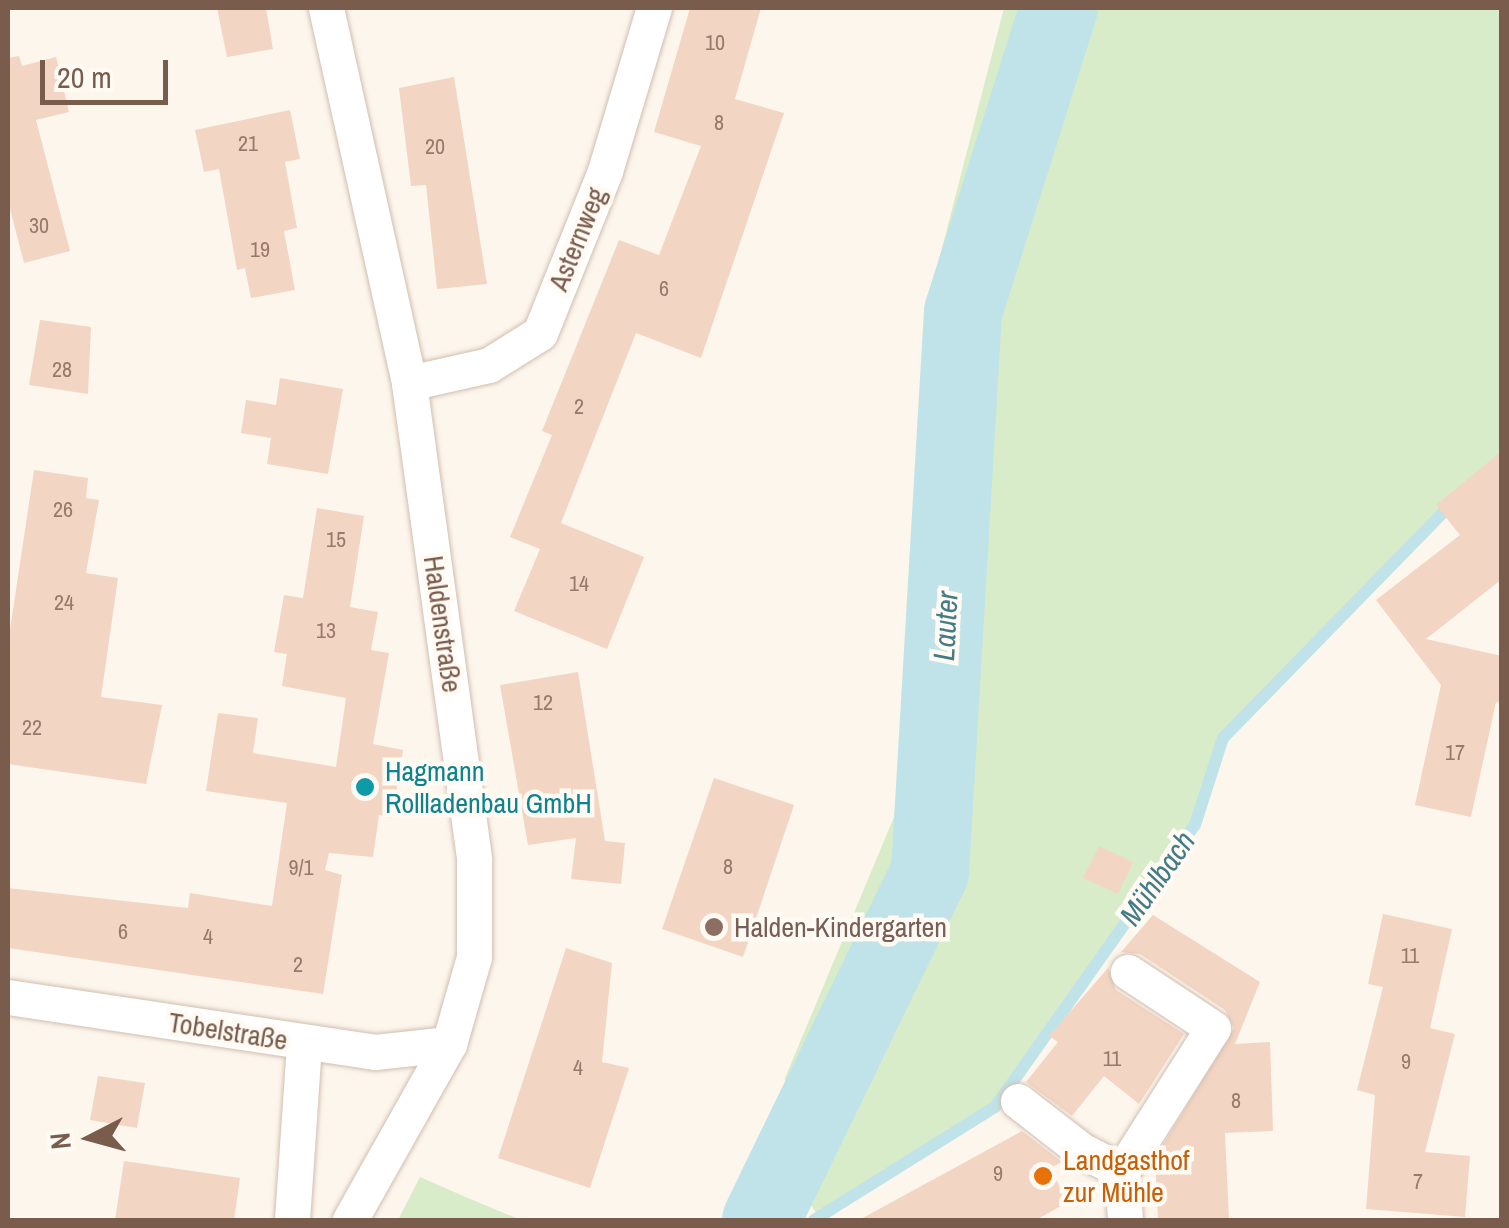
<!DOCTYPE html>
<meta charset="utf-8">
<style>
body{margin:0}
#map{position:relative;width:1509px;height:1228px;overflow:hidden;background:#fdf6ec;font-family:"Archivo Narrow",sans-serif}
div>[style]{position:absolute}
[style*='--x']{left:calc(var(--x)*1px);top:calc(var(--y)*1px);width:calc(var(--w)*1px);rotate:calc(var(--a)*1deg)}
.green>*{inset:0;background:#d8ecc9}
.stream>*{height:12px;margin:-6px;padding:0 6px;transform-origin:6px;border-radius:6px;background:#bfe3e8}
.river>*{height:78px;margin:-39px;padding:0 39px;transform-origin:39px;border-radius:39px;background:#bfe3e8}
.building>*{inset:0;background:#f3d5c3}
.roads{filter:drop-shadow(0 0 2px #d1beb0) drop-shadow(0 0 2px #d1beb0)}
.minor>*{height:35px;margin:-17.5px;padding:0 17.5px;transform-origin:17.5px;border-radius:17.5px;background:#fff}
.dots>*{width:28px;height:28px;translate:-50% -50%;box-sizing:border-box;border:5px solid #fffaf3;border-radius:50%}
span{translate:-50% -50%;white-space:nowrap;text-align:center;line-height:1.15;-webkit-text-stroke:9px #fffaf3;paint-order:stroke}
.number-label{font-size:22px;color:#987a6a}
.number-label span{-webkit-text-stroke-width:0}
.street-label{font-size:28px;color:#7a5c4d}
.culture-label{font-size:28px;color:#0d838f}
.left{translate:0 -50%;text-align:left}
.education-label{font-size:28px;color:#785e54}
.food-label{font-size:28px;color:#c56008}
.water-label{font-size:30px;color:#437c86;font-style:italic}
.frame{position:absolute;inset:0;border:10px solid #7a5c4d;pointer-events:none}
.north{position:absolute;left:40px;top:1088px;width:100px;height:100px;-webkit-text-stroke:8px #fffaf3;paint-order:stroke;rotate:264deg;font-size:28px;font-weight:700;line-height:40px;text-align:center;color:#7a5c4d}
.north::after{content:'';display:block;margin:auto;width:35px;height:45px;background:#7a5c4d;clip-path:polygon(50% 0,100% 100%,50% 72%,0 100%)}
.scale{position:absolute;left:40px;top:60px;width:128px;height:45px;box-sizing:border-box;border:5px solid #7a5c4d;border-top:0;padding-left:12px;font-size:30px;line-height:35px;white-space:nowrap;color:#7a5c4d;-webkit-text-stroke:8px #fffaf3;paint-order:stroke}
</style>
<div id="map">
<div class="green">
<i style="clip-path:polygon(1004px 8px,1501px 8px,1501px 452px,1223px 738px,1195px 825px,995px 1107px,819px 1217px,806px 1198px,780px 1220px,785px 1078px,894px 817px,918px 592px,927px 306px)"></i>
<i style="clip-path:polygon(420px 1177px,468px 1198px,521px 1220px,398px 1220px)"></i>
</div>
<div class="stream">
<i style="--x:814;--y:1220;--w:213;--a:-32"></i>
<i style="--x:995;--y:1107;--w:346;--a:-54.7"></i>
<i style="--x:1195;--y:825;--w:91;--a:-72.2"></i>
<i style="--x:1223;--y:738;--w:331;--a:-45.7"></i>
</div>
<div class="river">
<i style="--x:761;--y:1220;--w:387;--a:-64.1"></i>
<i style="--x:930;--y:872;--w:561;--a:-86.63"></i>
<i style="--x:963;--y:312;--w:319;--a:-72.5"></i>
</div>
<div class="building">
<i style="clip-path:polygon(217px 8px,266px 8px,273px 49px,227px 57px)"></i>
<i style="clip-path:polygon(690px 8px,761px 8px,735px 99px,784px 113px,701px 358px,636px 333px,561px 523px,644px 557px,607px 649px,514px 611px,540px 549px,510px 537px,552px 435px,542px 431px,619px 240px,659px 255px,701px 146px,654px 132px)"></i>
<i style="clip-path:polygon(19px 56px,22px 66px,56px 57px,69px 112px,36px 120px,70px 251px,24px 263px,8px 201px,8px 58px)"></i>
<i style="clip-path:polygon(454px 77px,487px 284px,437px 289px,426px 185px,411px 186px,399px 88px)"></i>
<i style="clip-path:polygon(290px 110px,300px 159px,285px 162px,297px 228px,284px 231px,295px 290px,251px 298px,245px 268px,237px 270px,219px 169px,204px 172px,195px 130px)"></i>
<i style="clip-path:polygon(40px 320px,91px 327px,88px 394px,29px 385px)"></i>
<i style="clip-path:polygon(280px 378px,343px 389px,328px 474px,267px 464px,271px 438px,241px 433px,246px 400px,276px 405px)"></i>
<i style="clip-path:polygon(1502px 451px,1502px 579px,1426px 639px,1502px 656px,1502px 703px,1496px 702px,1471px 817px,1415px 805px,1441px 685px,1376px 600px,1460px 535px,1436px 505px)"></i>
<i style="clip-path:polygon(34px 470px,88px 478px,86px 498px,99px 500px,86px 573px,118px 578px,101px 697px,162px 705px,146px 784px,8px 764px,8px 643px)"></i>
<i style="clip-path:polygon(317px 508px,364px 516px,350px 607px,378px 612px,371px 650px,389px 653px,373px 744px,403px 750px,392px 818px,379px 815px,373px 857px,329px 853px,325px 870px,342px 875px,323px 994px,8px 948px,8px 888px,188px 908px,190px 893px,272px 906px,287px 803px,206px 791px,218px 713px,258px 718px,253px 753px,336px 767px,346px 698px,282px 686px,287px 654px,274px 652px,284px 595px,303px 598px)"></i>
<i style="clip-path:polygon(578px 672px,605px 841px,625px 843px,621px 884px,571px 879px,576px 838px,528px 845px,500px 685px)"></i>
<i style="clip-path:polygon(714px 778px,794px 805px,743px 957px,662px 929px)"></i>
<i style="clip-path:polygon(1099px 846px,1133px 862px,1118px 894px,1083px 878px)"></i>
<i style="clip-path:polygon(1383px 914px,1452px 929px,1430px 1028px,1455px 1034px,1425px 1152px,1470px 1156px,1465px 1217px,1366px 1209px,1375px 1095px,1357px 1090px,1383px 987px,1368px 984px)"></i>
<i style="clip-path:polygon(1153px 915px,1260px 982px,1235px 1044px,1270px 1042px,1273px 1131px,1225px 1133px,1229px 1220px,1158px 1220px,1155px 1158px,1234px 1028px,1225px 1010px,1140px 954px,1121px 952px)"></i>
<i style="clip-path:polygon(566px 948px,612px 963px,602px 1062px,629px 1068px,590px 1188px,498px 1158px)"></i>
<i style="clip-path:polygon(1108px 968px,1116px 990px,1184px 1034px,1139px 1104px,1104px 1076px,1072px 1116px,1026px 1082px,1058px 1042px,1049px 1036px)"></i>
<i style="clip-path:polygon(98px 1076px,145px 1083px,137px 1128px,90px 1120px)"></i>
<i style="clip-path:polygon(1022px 1131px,1062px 1162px,1050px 1168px,1068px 1202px,1036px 1220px,859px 1220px)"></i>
<i style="clip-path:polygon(124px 1161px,240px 1178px,234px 1220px,115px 1220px)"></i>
</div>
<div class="roads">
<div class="minor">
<i style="--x:326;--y:8;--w:384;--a:77.5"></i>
<i style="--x:409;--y:383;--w:481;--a:82.2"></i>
<i style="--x:474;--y:860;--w:97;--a:90"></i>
<i style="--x:474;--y:957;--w:91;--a:106"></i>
<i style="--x:449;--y:1044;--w:202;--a:119.4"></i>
<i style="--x:409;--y:383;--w:82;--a:-12.7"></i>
<i style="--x:489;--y:365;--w:60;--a:-32.1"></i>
<i style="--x:540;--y:333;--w:175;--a:-68.1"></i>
<i style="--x:605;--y:171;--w:170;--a:-73.3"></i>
<i style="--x:8;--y:997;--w:371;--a:8.5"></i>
<i style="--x:375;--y:1052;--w:74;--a:-6.2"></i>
<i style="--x:1018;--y:1101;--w:80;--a:37.9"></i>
<i style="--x:1081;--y:1150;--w:46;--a:27.1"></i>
<i style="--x:292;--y:1220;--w:177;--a:-86.1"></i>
<i style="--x:1125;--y:1220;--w:49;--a:-93.5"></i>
<i style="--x:1122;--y:1171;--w:169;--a:-57.5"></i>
<i style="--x:1213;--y:1028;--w:102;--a:-146.6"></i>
</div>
</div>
<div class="dots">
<i style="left:365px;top:787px;background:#0f9aa8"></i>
<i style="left:714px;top:927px;background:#8d6e63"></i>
<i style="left:1043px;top:1176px;background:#e8710a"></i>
</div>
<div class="number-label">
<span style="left:715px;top:43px">10</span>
<span style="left:719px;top:123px">8</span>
<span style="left:248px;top:144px">21</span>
<span style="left:435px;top:147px">20</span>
<span style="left:39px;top:226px">30</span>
<span style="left:260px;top:250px">19</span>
<span style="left:664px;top:289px">6</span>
<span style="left:62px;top:370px">28</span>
<span style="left:579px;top:407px">2</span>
<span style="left:63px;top:510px">26</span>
<span style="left:336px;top:540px">15</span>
<span style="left:579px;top:584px">14</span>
<span style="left:64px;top:603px">24</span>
<span style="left:326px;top:631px">13</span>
<span style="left:543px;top:703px">12</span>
<span style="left:32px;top:728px">22</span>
<span style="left:1455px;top:753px">17</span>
<span style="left:728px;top:867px">8</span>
<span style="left:301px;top:868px">9/1</span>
<span style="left:123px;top:932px">6</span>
<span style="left:208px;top:937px">4</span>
<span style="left:1410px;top:956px">11</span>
<span style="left:298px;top:965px">2</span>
<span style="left:1112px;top:1059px">11</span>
<span style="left:1406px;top:1062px">9</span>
<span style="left:578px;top:1068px">4</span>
<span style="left:1236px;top:1101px">8</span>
<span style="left:998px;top:1174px">9</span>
<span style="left:1418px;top:1182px">7</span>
</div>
<div class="street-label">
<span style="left:577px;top:239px;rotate:-68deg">Asternweg</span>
<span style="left:443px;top:624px;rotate:82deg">Haldenstraße</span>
<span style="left:228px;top:1031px;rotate:9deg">Tobelstraße</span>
</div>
<div class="culture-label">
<span class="left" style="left:385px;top:787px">Hagmann<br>Rollladenbau GmbH</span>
</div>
<div class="education-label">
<span class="left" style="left:734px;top:927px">Halden-Kindergarten</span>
</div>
<div class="food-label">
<span class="left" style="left:1063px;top:1176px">Landgasthof<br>zur Mühle</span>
</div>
<div class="water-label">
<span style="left:945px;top:626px;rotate:-87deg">Lauter</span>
<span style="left:1157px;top:878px;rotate:-55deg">Mühlbach</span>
</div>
<div class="frame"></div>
<div class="north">N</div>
<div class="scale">20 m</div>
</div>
